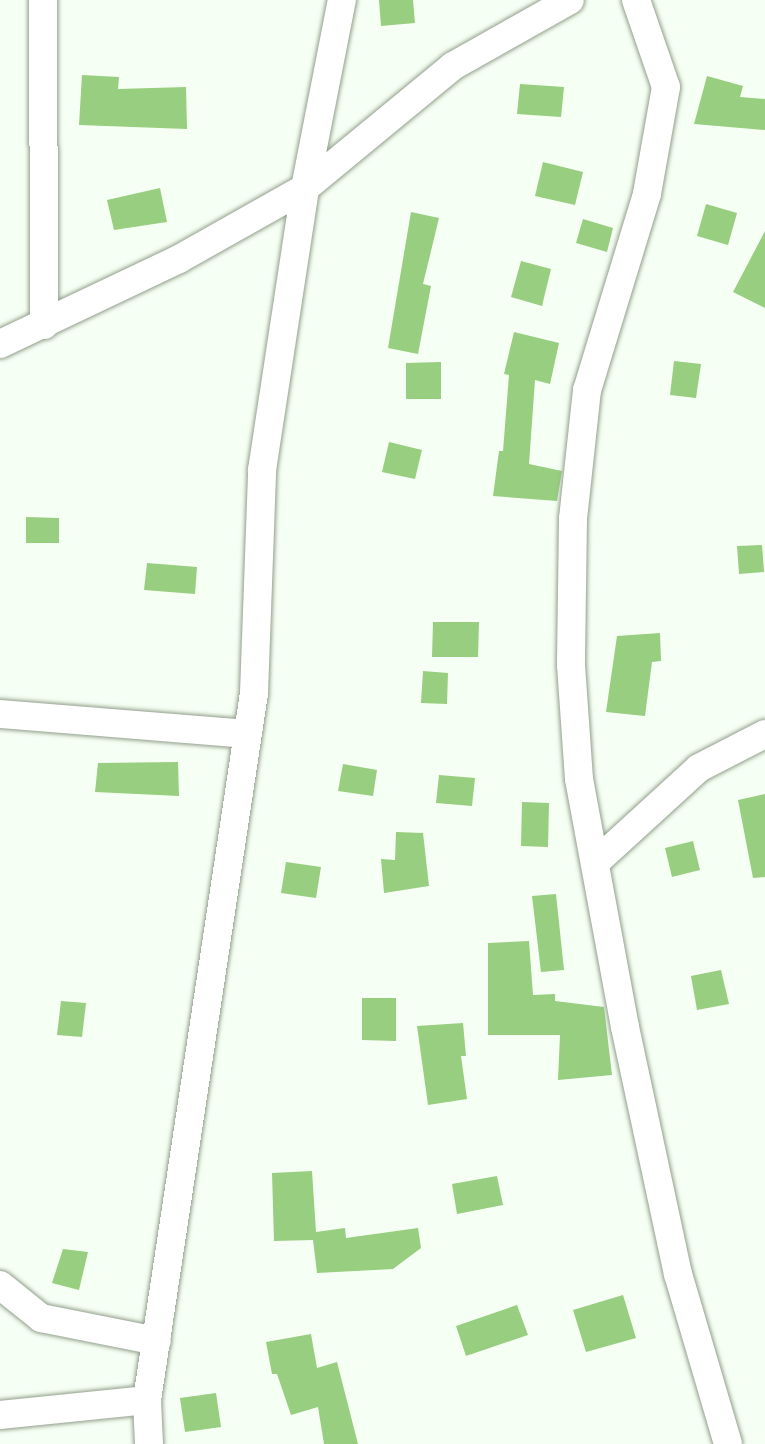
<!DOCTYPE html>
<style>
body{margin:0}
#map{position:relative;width:765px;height:1444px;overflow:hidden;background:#f6fff3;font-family:Barlow,sans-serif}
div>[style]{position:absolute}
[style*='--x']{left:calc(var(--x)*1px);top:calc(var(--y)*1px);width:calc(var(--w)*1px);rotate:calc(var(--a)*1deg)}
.building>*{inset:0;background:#98ce7f}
.roads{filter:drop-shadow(0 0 2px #929f8d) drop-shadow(0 0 2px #929f8d)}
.minor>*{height:28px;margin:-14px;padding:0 14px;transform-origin:14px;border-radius:14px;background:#fff}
span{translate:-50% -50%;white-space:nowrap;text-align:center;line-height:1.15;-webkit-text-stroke:4.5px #f6fff3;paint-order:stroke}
</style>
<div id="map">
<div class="building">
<i style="clip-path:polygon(379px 0,413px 0,415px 23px,381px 26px)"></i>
<i style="clip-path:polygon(82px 75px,119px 77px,118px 89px,186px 87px,187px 129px,79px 125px)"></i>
<i style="clip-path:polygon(707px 76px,743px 86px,740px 97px,765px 99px,765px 130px,694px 124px)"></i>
<i style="clip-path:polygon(520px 84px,564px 87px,561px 117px,517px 114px)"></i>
<i style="clip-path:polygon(543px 162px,583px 172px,575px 205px,535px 196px)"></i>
<i style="clip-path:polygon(160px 188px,167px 222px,114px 230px,107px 200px)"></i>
<i style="clip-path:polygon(706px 204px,737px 213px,728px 245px,697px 236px)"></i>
<i style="clip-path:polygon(411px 212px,439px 218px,423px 284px,431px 286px,418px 354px,388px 348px)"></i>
<i style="clip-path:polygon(583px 219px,613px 228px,607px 252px,576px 243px)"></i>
<i style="clip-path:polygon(765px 231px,765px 308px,733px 292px)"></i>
<i style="clip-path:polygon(521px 261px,551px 269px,542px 306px,511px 297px)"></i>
<i style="clip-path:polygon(514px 332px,559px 343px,550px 384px,535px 380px,529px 464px,562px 471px,557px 501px,493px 496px,499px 451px,503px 451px,509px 375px,504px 374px)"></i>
<i style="clip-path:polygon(674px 361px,701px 364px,696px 398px,670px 395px)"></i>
<i style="clip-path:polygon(441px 362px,441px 399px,406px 399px,406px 363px)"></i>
<i style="clip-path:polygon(389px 442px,422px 450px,415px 479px,382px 472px)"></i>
<i style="clip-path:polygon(26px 517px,59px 518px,59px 543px,26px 543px)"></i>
<i style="clip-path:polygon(762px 545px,764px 572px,739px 574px,737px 546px)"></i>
<i style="clip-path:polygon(147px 563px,197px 567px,195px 594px,144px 590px)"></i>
<i style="clip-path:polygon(433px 622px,479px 622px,478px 657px,432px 657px)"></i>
<i style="clip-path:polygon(660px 633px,661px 661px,652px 662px,645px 716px,606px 712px,617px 636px)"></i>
<i style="clip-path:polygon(423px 671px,448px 673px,447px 704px,421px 703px)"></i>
<i style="clip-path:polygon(178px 762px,179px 796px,95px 792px,98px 763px)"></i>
<i style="clip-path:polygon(343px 764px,377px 770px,373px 796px,338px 791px)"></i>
<i style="clip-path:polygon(439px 775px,475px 778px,472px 806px,436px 803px)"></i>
<i style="clip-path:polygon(765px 794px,765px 877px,753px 878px,738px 800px)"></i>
<i style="clip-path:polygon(522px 802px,549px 803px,548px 847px,521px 846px)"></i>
<i style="clip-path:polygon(396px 832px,423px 833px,429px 886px,384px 893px,381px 859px,395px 860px)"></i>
<i style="clip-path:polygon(693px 841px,700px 870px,672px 877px,665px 848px)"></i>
<i style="clip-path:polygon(286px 862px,321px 867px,316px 898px,281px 893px)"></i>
<i style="clip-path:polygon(556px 894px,564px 970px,541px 972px,532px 896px)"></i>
<i style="clip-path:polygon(529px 941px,533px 995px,555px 994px,555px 1001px,604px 1007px,612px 1075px,558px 1080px,560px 1035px,488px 1035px,488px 943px)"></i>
<i style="clip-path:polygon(721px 970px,729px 1004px,697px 1010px,691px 976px)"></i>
<i style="clip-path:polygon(362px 998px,396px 998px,396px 1041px,362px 1040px)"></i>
<i style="clip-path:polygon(61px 1001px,86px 1003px,82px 1037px,57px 1035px)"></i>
<i style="clip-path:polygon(463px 1023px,466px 1056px,461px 1056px,467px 1099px,428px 1105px,417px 1026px)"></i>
<i style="clip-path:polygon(312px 1171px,316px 1232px,345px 1228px,346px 1238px,418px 1228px,421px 1248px,393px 1269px,317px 1273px,313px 1240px,274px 1241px,272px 1173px)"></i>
<i style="clip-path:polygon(497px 1176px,503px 1205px,457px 1214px,452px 1184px)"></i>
<i style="clip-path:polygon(63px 1249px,88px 1252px,79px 1290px,52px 1283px)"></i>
<i style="clip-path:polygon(623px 1295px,636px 1338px,586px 1352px,573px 1310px)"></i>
<i style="clip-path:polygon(517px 1305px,528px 1335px,466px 1356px,456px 1326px)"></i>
<i style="clip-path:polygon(311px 1334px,317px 1368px,337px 1362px,358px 1444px,324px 1444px,318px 1407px,291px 1415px,277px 1374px,272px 1374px,266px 1342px)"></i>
<i style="clip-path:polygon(216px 1393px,221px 1427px,185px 1432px,180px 1398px)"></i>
</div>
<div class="roads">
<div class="minor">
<i style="--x:43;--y:0;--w:325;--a:89.8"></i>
<i style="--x:636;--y:0;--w:92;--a:71"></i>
<i style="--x:666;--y:87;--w:109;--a:100.1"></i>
<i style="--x:647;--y:194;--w:205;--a:107"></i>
<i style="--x:587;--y:390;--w:129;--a:96.2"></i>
<i style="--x:573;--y:518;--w:147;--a:90.8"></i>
<i style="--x:571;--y:665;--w:114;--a:86"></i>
<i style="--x:579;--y:779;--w:252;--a:79.5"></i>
<i style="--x:625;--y:1027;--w:253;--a:77.9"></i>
<i style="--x:678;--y:1274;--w:177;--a:73.6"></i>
<i style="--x:0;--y:344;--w:198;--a:-25.4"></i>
<i style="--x:179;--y:259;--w:145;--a:-29.4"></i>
<i style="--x:305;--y:188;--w:192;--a:-39.5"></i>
<i style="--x:453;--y:66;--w:134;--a:-29.4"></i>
<i style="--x:0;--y:714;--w:247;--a:4.6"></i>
<i style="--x:596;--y:862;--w:139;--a:-42.4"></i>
<i style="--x:699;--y:768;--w:74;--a:-27.3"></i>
<i style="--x:0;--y:1285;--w:53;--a:38.8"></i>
<i style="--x:41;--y:1318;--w:118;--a:11.2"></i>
<i style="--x:0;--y:1415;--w:148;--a:-5.8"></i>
<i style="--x:149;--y:1444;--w:44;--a:-92.6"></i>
<i style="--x:147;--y:1400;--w:715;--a:-81.39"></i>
<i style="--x:254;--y:693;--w:223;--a:-87.9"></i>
<i style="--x:262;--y:470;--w:285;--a:-81.3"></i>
<i style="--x:305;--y:188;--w:192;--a:-78.9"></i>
</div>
</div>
</div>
